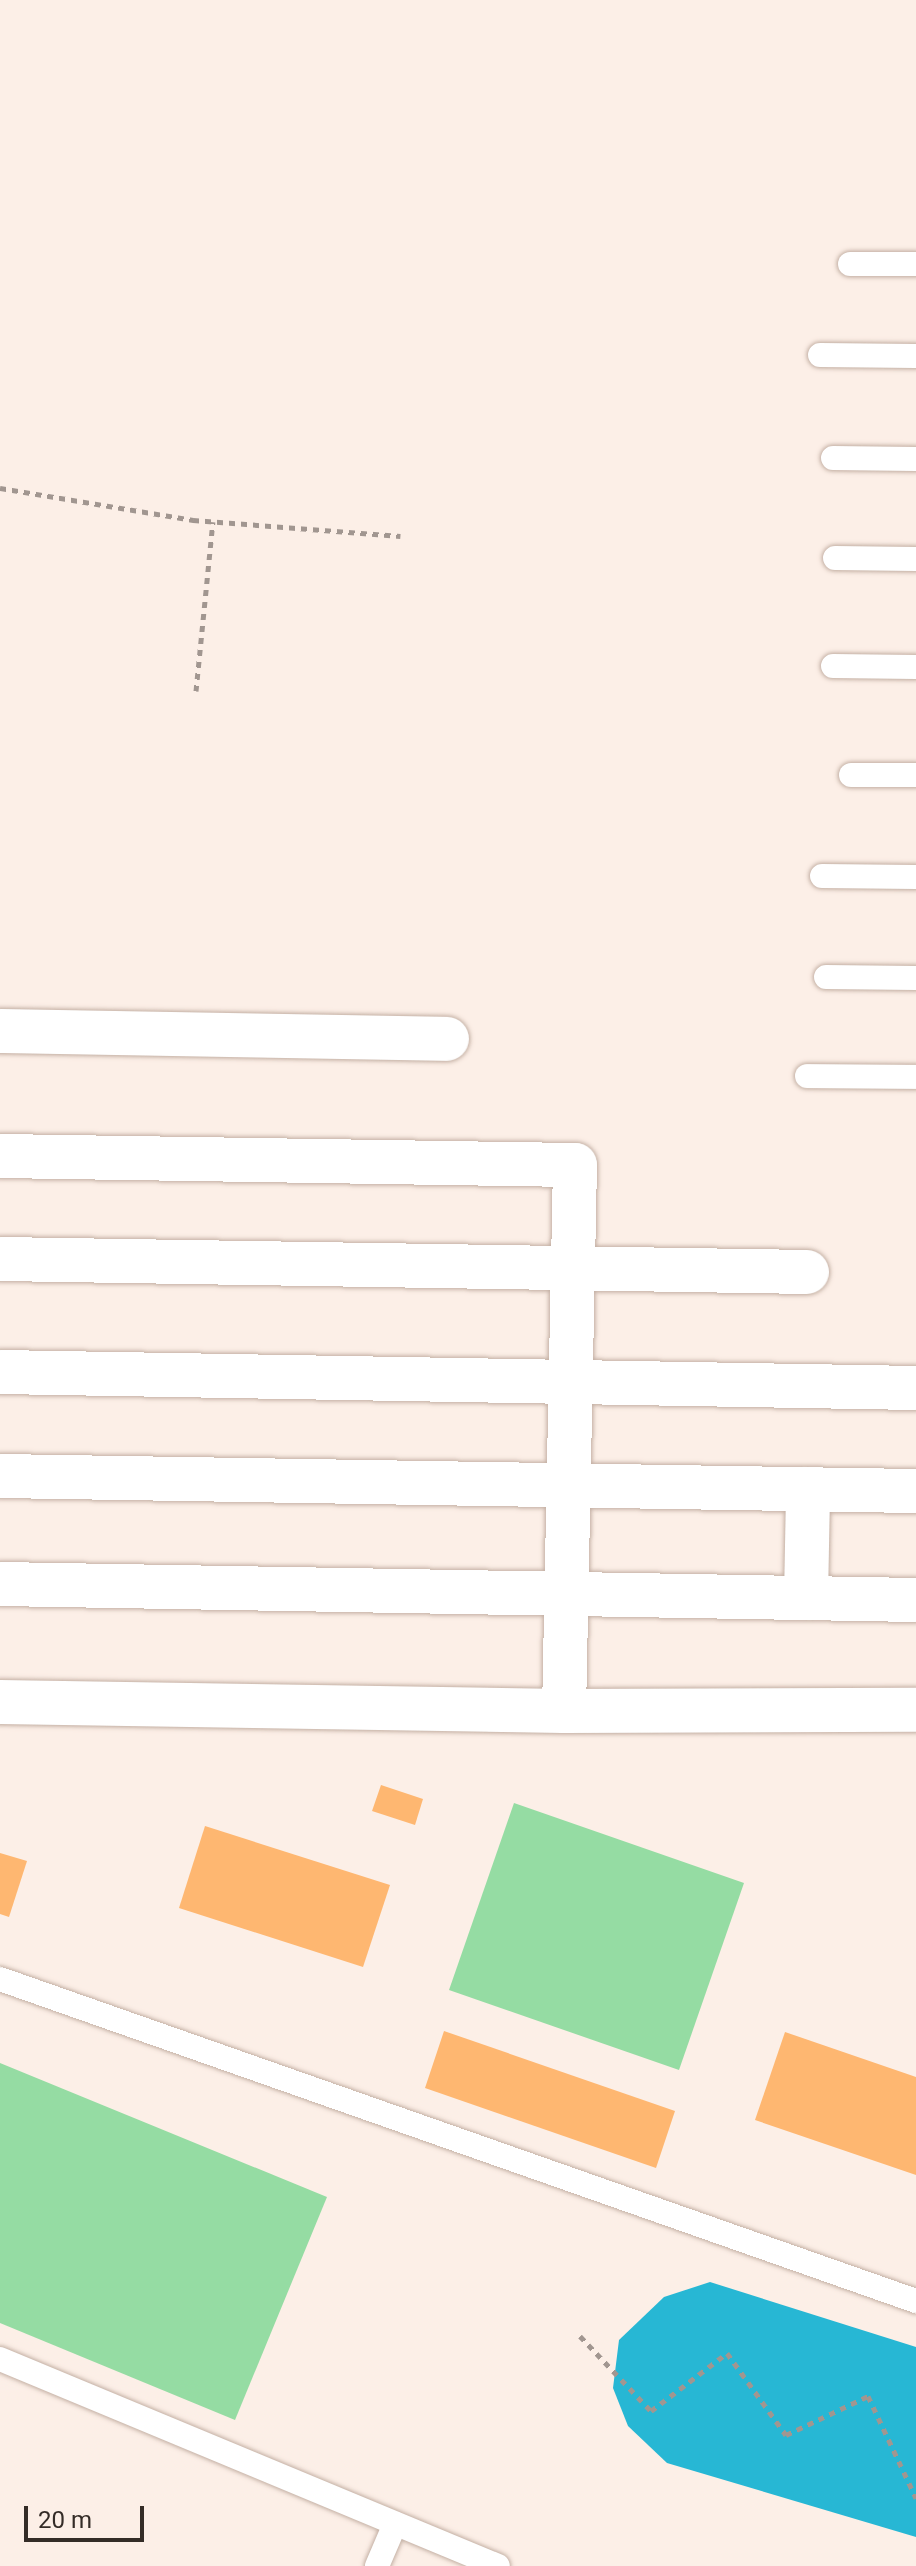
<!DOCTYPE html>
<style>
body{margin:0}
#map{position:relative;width:916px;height:2566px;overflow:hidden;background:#fcefe7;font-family:Roboto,sans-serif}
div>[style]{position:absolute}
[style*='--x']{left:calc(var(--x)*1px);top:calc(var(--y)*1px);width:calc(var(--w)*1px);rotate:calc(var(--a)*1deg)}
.green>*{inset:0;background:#95dca3}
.water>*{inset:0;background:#27b7d4}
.building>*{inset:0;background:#feb771}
.path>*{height:5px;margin-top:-2.5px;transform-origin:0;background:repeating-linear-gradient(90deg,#a19690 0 6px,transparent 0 12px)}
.roads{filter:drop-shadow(0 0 2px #c4b0a4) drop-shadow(0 0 2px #c4b0a4)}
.service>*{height:24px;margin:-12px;padding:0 12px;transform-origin:12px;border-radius:12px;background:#fff}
.minor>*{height:44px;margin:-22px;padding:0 22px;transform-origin:22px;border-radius:22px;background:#fff}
span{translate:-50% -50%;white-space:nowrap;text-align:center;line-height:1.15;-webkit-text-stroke:8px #fcefe7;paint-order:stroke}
.scale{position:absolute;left:24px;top:2506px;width:120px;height:36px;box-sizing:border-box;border:4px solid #342c27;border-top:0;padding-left:10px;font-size:24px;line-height:28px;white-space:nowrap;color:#342c27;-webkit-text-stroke:6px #fcefe7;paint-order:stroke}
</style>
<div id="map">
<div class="green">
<i style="clip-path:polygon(514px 1803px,744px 1883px,679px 2070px,449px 1990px)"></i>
<i style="clip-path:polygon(0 2063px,327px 2197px,235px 2420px,0 2323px)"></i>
</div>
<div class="water">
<i style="clip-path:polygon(710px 2282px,916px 2347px,916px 2537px,667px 2463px,628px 2426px,613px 2388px,619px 2340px,664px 2297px)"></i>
</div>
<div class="building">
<i style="clip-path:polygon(381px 1785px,423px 1799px,415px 1825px,372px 1811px)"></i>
<i style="clip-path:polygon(205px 1826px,390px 1885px,363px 1967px,179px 1908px)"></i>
<i style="clip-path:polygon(0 1853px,27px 1861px,9px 1917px,0 1914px)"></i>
<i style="clip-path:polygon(444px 2031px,675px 2111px,656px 2168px,425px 2088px)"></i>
<i style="clip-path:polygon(785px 2032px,916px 2077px,916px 2175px,755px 2120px)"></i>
</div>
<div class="path">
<i style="--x:0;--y:488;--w:196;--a:9.4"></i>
<i style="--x:193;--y:520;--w:208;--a:4.4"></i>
<i style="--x:196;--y:691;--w:170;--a:-84.3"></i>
<i style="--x:580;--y:2336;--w:103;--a:46.6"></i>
<i style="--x:651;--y:2411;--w:96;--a:-37.3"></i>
<i style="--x:727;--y:2353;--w:101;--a:54.3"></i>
<i style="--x:786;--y:2435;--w:91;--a:-25.4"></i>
<i style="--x:868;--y:2396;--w:113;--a:64.8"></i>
</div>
<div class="roads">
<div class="service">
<i style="--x:850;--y:264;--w:66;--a:0"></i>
<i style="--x:820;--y:355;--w:96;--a:0.6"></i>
<i style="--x:833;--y:458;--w:83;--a:0.7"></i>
<i style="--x:835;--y:558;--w:81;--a:0.7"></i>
<i style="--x:833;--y:666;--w:83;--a:0.7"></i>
<i style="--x:851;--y:775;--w:65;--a:0"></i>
<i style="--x:822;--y:876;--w:94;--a:0.6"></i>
<i style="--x:826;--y:977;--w:90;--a:0.6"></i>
<i style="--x:807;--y:1076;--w:109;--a:0.5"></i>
<i style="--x:0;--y:1979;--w:971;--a:19.37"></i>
<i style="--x:0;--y:2359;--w:539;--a:22.57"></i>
<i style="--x:377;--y:2566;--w:46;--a:-66.8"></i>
</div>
<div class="minor">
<i style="--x:0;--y:1031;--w:447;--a:1"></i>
<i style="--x:0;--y:1156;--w:575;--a:0.9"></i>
<i style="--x:575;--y:1165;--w:546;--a:91.15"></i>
<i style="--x:0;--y:1259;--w:807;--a:0.92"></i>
<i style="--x:0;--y:1372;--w:916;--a:1"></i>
<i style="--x:0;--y:1476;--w:916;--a:0.94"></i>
<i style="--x:0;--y:1584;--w:916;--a:1"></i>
<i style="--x:806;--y:1598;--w:109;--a:-88.9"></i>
<i style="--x:0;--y:1702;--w:564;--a:0.91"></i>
<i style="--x:564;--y:1711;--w:352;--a:-0.2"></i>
</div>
</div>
<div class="scale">20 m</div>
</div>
